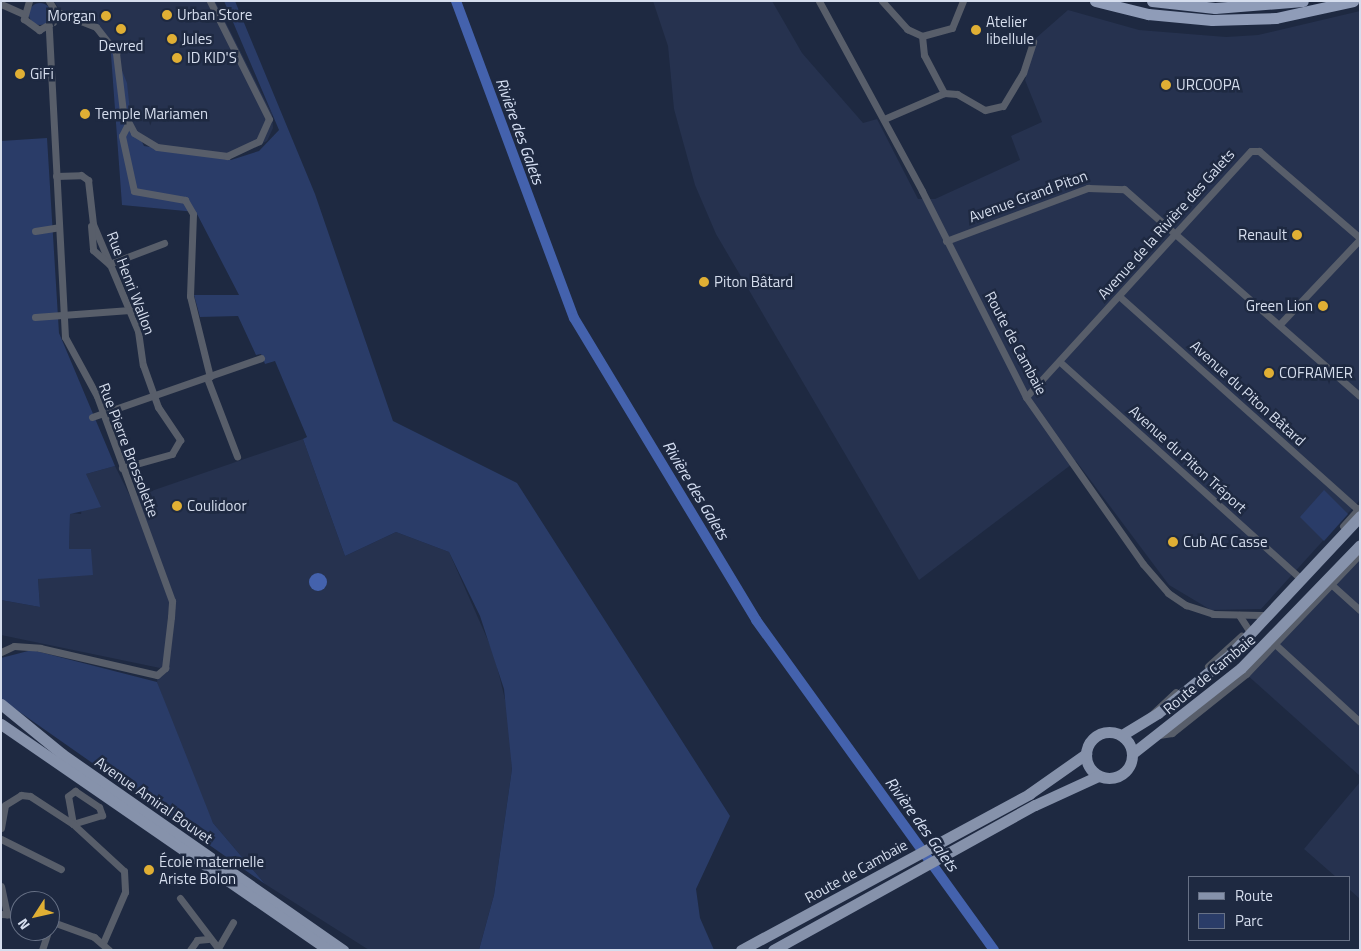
<!DOCTYPE html>
<meta charset="utf-8">
<style>
body{margin:0}
#map{position:relative;width:1361px;height:951px;overflow:hidden;background:#1e2941;font-family:"Titillium Web",sans-serif}
div>[style]{position:absolute}
[style*='--x']{left:calc(var(--x)*1px);top:calc(var(--y)*1px);width:calc(var(--w)*1px);rotate:calc(var(--a)*1deg)}
.built>*{inset:0;background:#26324f}
.green>*{inset:0;background:#2a3c68}
.round{border-radius:50%}
.water>*{inset:0;background:#4462ad}
.river>*{height:10px;margin:-5px;padding:0 5px;transform-origin:5px;border-radius:5px;background:#4462ad}
.minor>*{height:7px;margin:-3.5px;padding:0 3.5px;transform-origin:3.5px;border-radius:3.5px;background:#585e6a}
.primary>*{height:11px;margin:-5.5px;padding:0 5.5px;transform-origin:5.5px;border-radius:5.5px;background:#8692ab}
.primary>.ring{margin:-5.5px;padding:0;box-sizing:content-box;background:none;border:11px solid #8692ab;border-radius:50%}
.trunk>*{height:11px;margin:-5.5px;padding:0 5.5px;transform-origin:5.5px;border-radius:5.5px;background:#8f9cb8}
.dots>*{width:14px;height:14px;translate:-50% -50%;box-sizing:border-box;border:2px solid #1e2941;border-radius:50%}
span{translate:-50% -50%;white-space:nowrap;text-align:center;line-height:1.15;-webkit-text-stroke:5px #1e2941;paint-order:stroke}
.poi-label{font-size:15px;color:#d5dded}
.left{translate:0 -50%;text-align:left}
.right{translate:-100% -50%;text-align:right}
.street-label{font-size:15px;color:#d5dded}
.water-label{font-size:16px;color:#d6e0f4;font-style:italic}
.frame{position:absolute;inset:0;border:2px solid #d5dded;pointer-events:none}
.legend{position:absolute;left:1188px;top:876px;width:162px;height:65px;box-sizing:border-box;background:#1e2941;border:1px solid #677186;margin:0;padding:6px 9px;list-style:none;font-size:15px;color:#d5dded}
.legend li{display:flex;align-items:center;gap:10px;height:25px}
.legend b{width:25px;border:1px solid #677186}
.north{position:absolute;left:10px;top:891px;width:50px;height:50px;box-sizing:border-box;background:#1e2941;border:1px solid #677186;border-radius:50%;rotate:235deg;font-size:14px;font-weight:700;line-height:20px;text-align:center;color:#d5dded}
.north::after{content:'';display:block;margin:auto;width:18px;height:22px;background:#e0af34;clip-path:polygon(50% 0,100% 100%,50% 72%,0 100%)}
</style>
<div id="map">
<div class="built">
<i style="clip-path:polygon(54px 1px,215px 1px,272px 114px,273px 128px,267px 141px,230px 159px,145px 144px,124px 124px,118px 70px,108px 45px,93px 28px,61px 12px)"></i>
<i style="clip-path:polygon(653px 1px,772px 1px,802px 53px,863px 123px,877px 119px,918px 199px,935px 199px,1020px 160px,1011px 136px,1042px 122px,1025px 80px,1036px 38px,1068px 10px,1139px 30px,1226px 37px,1258px 35px,1360px 11px,1360px 500px,1261px 609px,1211px 610px,1169px 585px,1076px 461px,919px 580px,716px 234px,695px 185px,674px 109px,668px 46px)"></i>
<i style="clip-path:polygon(303px 439px,345px 556px,396px 532px,449px 552px,494px 654px,509px 716px,512px 769px,494px 895px,479px 950px,369px 950px,265px 884px,213px 823px,196px 789px,157px 682px,160px 668px,1px 635px,1px 600px,40px 607px,38px 579px,69px 549px,70px 513px,81px 514px,86px 474px,115px 466px,131px 498px)"></i>
<i style="clip-path:polygon(1360px 554px,1360px 776px,1246px 674px)"></i>
<i style="clip-path:polygon(1360px 782px,1360px 899px,1350px 890px,1350px 877px,1336px 877px,1304px 849px)"></i>
</div>
<div class="green">
<i style="clip-path:polygon(224px 1px,235px 1px,315px 194px,393px 421px,517px 483px,730px 816px,696px 889px,700px 918px,714px 950px,479px 950px,494px 895px,512px 769px,504px 689px,480px 616px,449px 552px,396px 532px,345px 556px,303px 439px,307px 437px,275px 361px,265px 364px,261px 354px,256px 355px,238px 316px,200px 317px,194px 295px,239px 295px,196px 212px,122px 205px,110px 41px,127px 83px,131px 120px,144px 146px,231px 160px,259px 151px,279px 130px)"></i>
<i class="round" style="left:29px;top:3px;width:22px;height:22px"></i>
<i style="clip-path:polygon(47px 138px,59px 333px,115px 466px,86px 474px,101px 507px,70px 514px,69px 549px,91px 549px,93px 575px,38px 579px,40px 607px,1px 600px,1px 141px)"></i>
<i style="clip-path:polygon(1324px 490px,1348px 514px,1324px 541px,1300px 517px)"></i>
<i style="clip-path:polygon(32px 650px,157px 682px,213px 823px,265px 884px,1px 699px,1px 658px)"></i>
</div>
<div class="water">
<i class="round" style="left:309px;top:573px;width:18px;height:18px"></i>
</div>
<div class="river">
<i style="--x:456;--y:1;--w:338;--a:69.6"></i>
<i style="--x:574;--y:318;--w:353;--a:58.9"></i>
<i style="--x:756;--y:620;--w:407;--a:54.2"></i>
</div>
<div class="minor">
<i style="--x:29;--y:1;--w:19;--a:106"></i>
<i style="--x:24;--y:19;--w:19;--a:36"></i>
<i style="--x:39;--y:30;--w:16;--a:-30"></i>
<i style="--x:53;--y:22;--w:11;--a:-80"></i>
<i style="--x:55;--y:11;--w:12;--a:-121"></i>
<i style="--x:819;--y:1;--w:216;--a:61.5"></i>
<i style="--x:922;--y:191;--w:231;--a:63.2"></i>
<i style="--x:1026;--y:397;--w:204;--a:55"></i>
<i style="--x:1143;--y:564;--w:38;--a:49"></i>
<i style="--x:1168;--y:593;--w:22;--a:34"></i>
<i style="--x:1186;--y:605;--w:28;--a:18"></i>
<i style="--x:1213;--y:614;--w:49;--a:1.2"></i>
<i style="--x:882;--y:1;--w:38;--a:48"></i>
<i style="--x:907;--y:29;--w:17;--a:25"></i>
<i style="--x:922;--y:36;--w:19;--a:84"></i>
<i style="--x:924;--y:55;--w:43;--a:62.2"></i>
<i style="--x:1;--y:4;--w:24;--a:24"></i>
<i style="--x:55;--y:11;--w:44;--a:21.3"></i>
<i style="--x:96;--y:27;--w:33;--a:52"></i>
<i style="--x:116;--y:53;--w:59;--a:83.2"></i>
<i style="--x:123;--y:112;--w:24;--a:62"></i>
<i style="--x:134;--y:133;--w:27;--a:31"></i>
<i style="--x:157;--y:147;--w:71;--a:7.3"></i>
<i style="--x:227;--y:156;--w:35;--a:-25"></i>
<i style="--x:259;--y:141;--w:24;--a:-66"></i>
<i style="--x:269;--y:119;--w:132;--a:-116.6"></i>
<i style="--x:922;--y:36;--w:31;--a:-15"></i>
<i style="--x:952;--y:28;--w:29;--a:-68"></i>
<i style="--x:884;--y:119;--w:65;--a:-23.4"></i>
<i style="--x:944;--y:93;--w:13;--a:4"></i>
<i style="--x:957;--y:94;--w:32;--a:30"></i>
<i style="--x:985;--y:110;--w:18;--a:-13"></i>
<i style="--x:1003;--y:106;--w:39;--a:-59"></i>
<i style="--x:1023;--y:73;--w:33;--a:-72"></i>
<i style="--x:128;--y:124;--w:13;--a:117"></i>
<i style="--x:122;--y:136;--w:56;--a:77.7"></i>
<i style="--x:134;--y:191;--w:52;--a:10"></i>
<i style="--x:185;--y:200;--w:16;--a:60"></i>
<i style="--x:193;--y:214;--w:82;--a:92.1"></i>
<i style="--x:190;--y:296;--w:83;--a:76.1"></i>
<i style="--x:56;--y:176;--w:25;--a:-2"></i>
<i style="--x:81;--y:175;--w:9;--a:36"></i>
<i style="--x:88;--y:180;--w:44;--a:83.5"></i>
<i style="--x:93;--y:224;--w:116;--a:67.2"></i>
<i style="--x:138;--y:331;--w:34;--a:82"></i>
<i style="--x:143;--y:365;--w:45;--a:70.3"></i>
<i style="--x:158;--y:407;--w:40;--a:56"></i>
<i style="--x:180;--y:440;--w:16;--a:120"></i>
<i style="--x:172;--y:454;--w:52;--a:164.4"></i>
<i style="--x:91;--y:226;--w:24;--a:85"></i>
<i style="--x:93;--y:250;--w:21;--a:41"></i>
<i style="--x:109;--y:264;--w:59;--a:-20.9"></i>
<i style="--x:35;--y:231;--w:24;--a:-9"></i>
<i style="--x:946;--y:241;--w:152;--a:-20.5"></i>
<i style="--x:1088;--y:188;--w:36;--a:2"></i>
<i style="--x:1124;--y:189;--w:314;--a:41.3"></i>
<i style="--x:1119;--y:296;--w:321;--a:41.8"></i>
<i style="--x:35;--y:317;--w:95;--a:-4.2"></i>
<i style="--x:1280;--y:324;--w:117;--a:-46.7"></i>
<i style="--x:1060;--y:362;--w:320;--a:42"></i>
<i style="--x:207;--y:378;--w:84;--a:69"></i>
<i style="--x:1026;--y:397;--w:333;--a:-47.6"></i>
<i style="--x:1251;--y:151;--w:8;--a:0"></i>
<i style="--x:1259;--y:151;--w:133;--a:40.7"></i>
<i style="--x:92;--y:417;--w:179;--a:-19.2"></i>
<i style="--x:1343;--y:526;--w:24;--a:-48"></i>
<i style="--x:1332;--y:585;--w:38;--a:42"></i>
<i style="--x:1239;--y:615;--w:17;--a:57"></i>
<i style="--x:1276;--y:645;--w:114;--a:42.5"></i>
<i style="--x:1;--y:652;--w:14;--a:-25"></i>
<i style="--x:14;--y:646;--w:26;--a:4"></i>
<i style="--x:40;--y:648;--w:120;--a:13"></i>
<i style="--x:157;--y:675;--w:11;--a:-41"></i>
<i style="--x:165;--y:668;--w:51;--a:-83.3"></i>
<i style="--x:171;--y:617;--w:16;--a:-86"></i>
<i style="--x:172;--y:601;--w:218;--a:-110.1"></i>
<i style="--x:97;--y:396;--w:67;--a:-118.5"></i>
<i style="--x:65;--y:337;--w:310;--a:-93"></i>
<i style="--x:1208;--y:666;--w:45;--a:-42.3"></i>
<i style="--x:1150;--y:716;--w:35;--a:-43"></i>
<i style="--x:1159;--y:735;--w:13;--a:-9"></i>
<i style="--x:1172;--y:733;--w:95;--a:-38.6"></i>
<i style="--x:1246;--y:674;--w:166;--a:-46.5"></i>
<i style="--x:75;--y:791;--w:29;--a:34"></i>
<i style="--x:99;--y:807;--w:9;--a:69"></i>
<i style="--x:102;--y:815;--w:30;--a:163"></i>
<i style="--x:73;--y:824;--w:28;--a:-100"></i>
<i style="--x:68;--y:796;--w:9;--a:-36"></i>
<i style="--x:1;--y:828;--w:23;--a:-80"></i>
<i style="--x:5;--y:805;--w:19;--a:-32"></i>
<i style="--x:21;--y:795;--w:9;--a:6"></i>
<i style="--x:30;--y:796;--w:51;--a:33.1"></i>
<i style="--x:73;--y:824;--w:69;--a:42.7"></i>
<i style="--x:124;--y:871;--w:21;--a:87"></i>
<i style="--x:125;--y:892;--w:56;--a:113.3"></i>
<i style="--x:1;--y:839;--w:67;--a:26.6"></i>
<i style="--x:1;--y:886;--w:29;--a:78"></i>
<i style="--x:180;--y:898;--w:63;--a:52.8"></i>
<i style="--x:1;--y:914;--w:19;--a:3"></i>
<i style="--x:50;--y:921;--w:47;--a:20"></i>
<i style="--x:94;--y:937;--w:20;--a:41"></i>
<i style="--x:42;--y:950;--w:20;--a:-72"></i>
<i style="--x:190;--y:950;--w:12;--a:-55"></i>
<i style="--x:197;--y:940;--w:11;--a:-5"></i>
<i style="--x:217;--y:950;--w:32;--a:-60"></i>
</div>
<div class="primary">
<i style="--x:1;--y:704;--w:79;--a:39.3"></i>
<i style="--x:62;--y:754;--w:343;--a:34.9"></i>
<i style="--x:1;--y:724;--w:398;--a:34.6"></i>
<i class="ring" style="left:1086px;top:732px;width:35px;height:35px"></i>
<i style="--x:1122;--y:735;--w:42;--a:-31.4"></i>
<i style="--x:1158;--y:713;--w:94;--a:-38.9"></i>
<i style="--x:1231;--y:654;--w:189;--a:-46.9"></i>
<i style="--x:1133;--y:753;--w:137;--a:-38.2"></i>
<i style="--x:1241;--y:668;--w:171;--a:-45.9"></i>
<i style="--x:741;--y:950;--w:328;--a:-28.4"></i>
<i style="--x:1029;--y:794;--w:70;--a:-35.1"></i>
<i style="--x:773;--y:950;--w:299;--a:-29"></i>
<i style="--x:1035;--y:805;--w:69;--a:-24.7"></i>
</div>
<div class="trunk">
<i style="--x:1095;--y:1;--w:55;--a:13.8"></i>
<i style="--x:1148;--y:14;--w:64;--a:5.4"></i>
<i style="--x:1212;--y:20;--w:64;--a:-1.8"></i>
<i style="--x:1276;--y:18;--w:79;--a:-12.4"></i>
<i style="--x:1152;--y:1;--w:63;--a:6.3"></i>
<i style="--x:1215;--y:8;--w:88;--a:-4.5"></i>
</div>
<div class="dots">
<i style="left:167px;top:15px;background:#e0af34"></i>
<i style="left:106px;top:16px;background:#e0af34"></i>
<i style="left:121px;top:29px;background:#e0af34"></i>
<i style="left:976px;top:30px;background:#e0af34"></i>
<i style="left:172px;top:39px;background:#e0af34"></i>
<i style="left:177px;top:58px;background:#e0af34"></i>
<i style="left:20px;top:74px;background:#e0af34"></i>
<i style="left:1166px;top:85px;background:#e0af34"></i>
<i style="left:85px;top:114px;background:#e0af34"></i>
<i style="left:1297px;top:235px;background:#e0af34"></i>
<i style="left:704px;top:282px;background:#e0af34"></i>
<i style="left:1323px;top:306px;background:#e0af34"></i>
<i style="left:1269px;top:373px;background:#e0af34"></i>
<i style="left:177px;top:506px;background:#e0af34"></i>
<i style="left:1173px;top:542px;background:#e0af34"></i>
<i style="left:149px;top:870px;background:#e0af34"></i>
</div>
<div class="poi-label">
<span class="left" style="left:177px;top:15px">Urban Store</span>
<span class="right" style="left:96px;top:16px">Morgan</span>
<span class="left" style="left:986px;top:30px">Atelier<br>libellule</span>
<span class="left" style="left:182px;top:39px">Jules</span>
<span style="left:121px;top:46px">Devred</span>
<span class="left" style="left:187px;top:58px">ID KID'S</span>
<span class="left" style="left:30px;top:74px">GiFi</span>
<span class="left" style="left:1176px;top:85px">URCOOPA</span>
<span class="left" style="left:95px;top:114px">Temple Mariamen</span>
<span class="right" style="left:1287px;top:235px">Renault</span>
<span class="left" style="left:714px;top:282px">Piton Bâtard</span>
<span class="right" style="left:1313px;top:306px">Green Lion</span>
<span class="left" style="left:1279px;top:373px">COFRAMER</span>
<span class="left" style="left:187px;top:506px">Coulidoor</span>
<span class="left" style="left:1183px;top:542px">Cub AC Casse</span>
<span class="left" style="left:159px;top:870px">École maternelle<br>Ariste Bolon</span>
</div>
<div class="street-label">
<span style="left:1028px;top:196px;rotate:-20deg">Avenue Grand Piton</span>
<span style="left:1166px;top:224px;rotate:-48deg">Avenue de la Rivière des Galets</span>
<span style="left:131px;top:283px;rotate:69deg">Rue Henri Wallon</span>
<span style="left:1016px;top:343px;rotate:62deg">Route de Cambaie</span>
<span style="left:1248px;top:393px;rotate:42deg">Avenue du Piton Bâtard</span>
<span style="left:129px;top:450px;rotate:69deg">Rue Pierre Brossolette</span>
<span style="left:1188px;top:459px;rotate:42deg">Avenue du Piton Tréport</span>
<span style="left:1209px;top:674px;rotate:-40deg">Route de Cambaie</span>
<span style="left:154px;top:800px;rotate:35deg">Avenue Amiral Bouvet</span>
<span style="left:856px;top:871px;rotate:-29deg">Route de Cambaie</span>
</div>
<div class="water-label">
<span style="left:520px;top:131px;rotate:70deg">Rivière des Galets</span>
<span style="left:696px;top:490px;rotate:59deg">Rivière des Galets</span>
<span style="left:922px;top:824px;rotate:54deg">Rivière des Galets</span>
</div>
<div class="frame"></div>
<ul class="legend">
<li><b style="height:6px;background:#8692ab"></b>Route</li>
<li><b style="height:14px;background:#2a3c68"></b>Parc</li>
</ul>
<div class="north">N</div>
</div>
